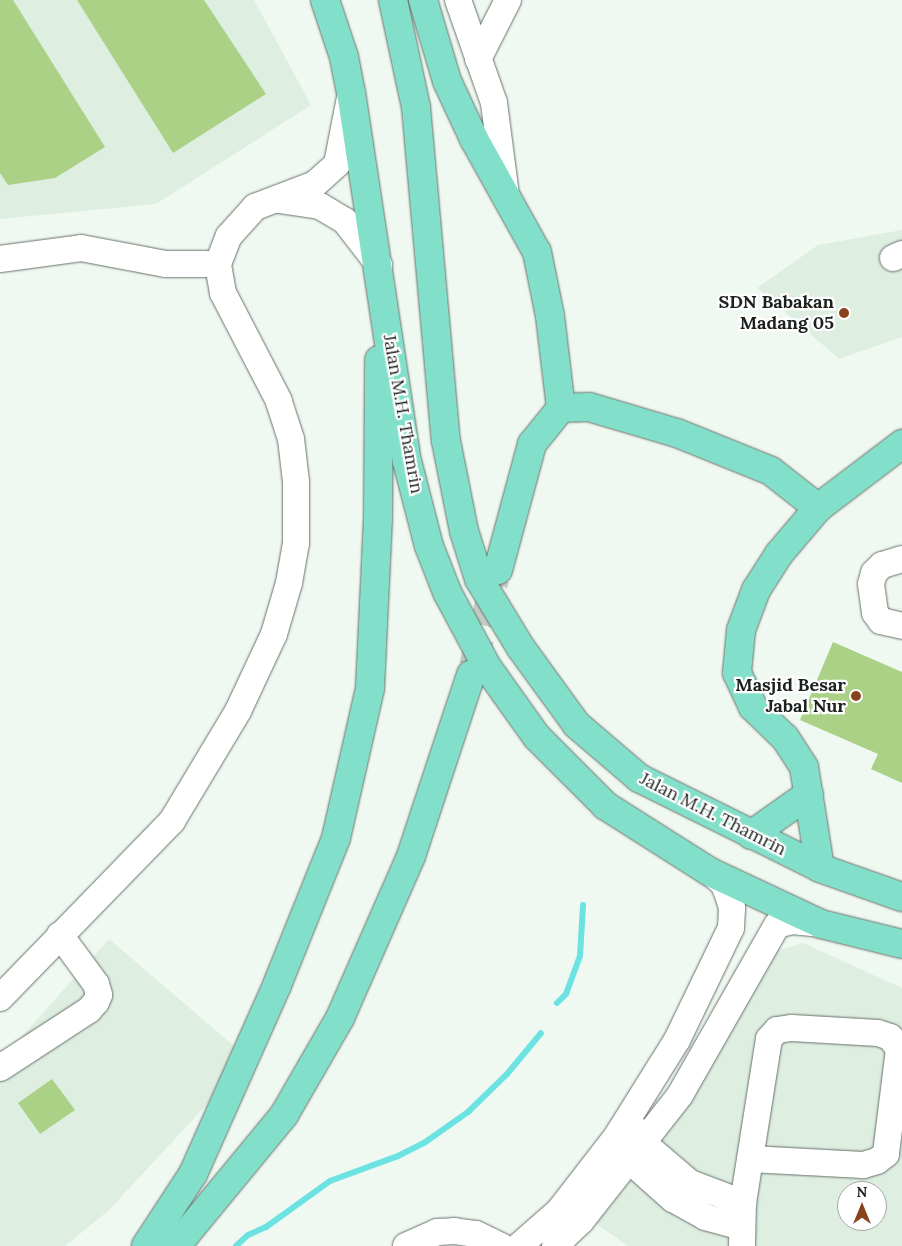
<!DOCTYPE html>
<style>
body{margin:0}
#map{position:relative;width:902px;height:1246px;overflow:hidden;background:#eff9f1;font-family:Lora,serif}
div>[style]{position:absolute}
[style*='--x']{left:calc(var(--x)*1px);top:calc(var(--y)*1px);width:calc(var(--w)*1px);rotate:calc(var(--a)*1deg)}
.built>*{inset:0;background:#deeee1}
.stream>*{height:6px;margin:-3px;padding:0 3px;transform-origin:3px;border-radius:3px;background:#6ce3e2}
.building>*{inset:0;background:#aad186}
.major-tunnel>*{height:28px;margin-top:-14px;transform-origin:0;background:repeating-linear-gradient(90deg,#c5cec7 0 28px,transparent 0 42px)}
.roads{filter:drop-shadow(0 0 1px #68716a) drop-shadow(0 0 1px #68716a)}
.minor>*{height:26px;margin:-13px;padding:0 13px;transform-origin:13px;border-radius:13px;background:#fff}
.major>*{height:28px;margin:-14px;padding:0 14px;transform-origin:14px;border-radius:14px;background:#82dfca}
.dots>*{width:14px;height:14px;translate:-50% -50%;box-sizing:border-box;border:2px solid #fff;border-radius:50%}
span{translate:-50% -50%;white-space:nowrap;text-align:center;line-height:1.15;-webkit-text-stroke:4.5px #fff;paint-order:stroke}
.poi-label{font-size:18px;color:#1d211e;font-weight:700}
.right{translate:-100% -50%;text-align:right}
.street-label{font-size:18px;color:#1d211e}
.north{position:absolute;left:837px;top:1181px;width:50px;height:50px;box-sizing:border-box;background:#fff;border:1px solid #a5a6a5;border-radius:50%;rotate:0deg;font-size:14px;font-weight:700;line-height:20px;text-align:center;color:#1d211e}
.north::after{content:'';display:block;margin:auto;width:18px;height:22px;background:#89431f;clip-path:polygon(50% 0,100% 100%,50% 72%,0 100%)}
</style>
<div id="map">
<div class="built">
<i style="clip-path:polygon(0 0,254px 0,311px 105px,156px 204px,0 219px)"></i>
<i style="clip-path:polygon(902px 230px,902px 337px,839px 359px,757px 288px,818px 245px)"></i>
<i style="clip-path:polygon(109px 939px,249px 1059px,109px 1210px,65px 1246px,0 1246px,0 1061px)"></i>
<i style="clip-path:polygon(evenodd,803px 943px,902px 988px,902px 1246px,628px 1246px,595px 1223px,660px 1145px,744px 961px,803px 943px,847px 1191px,877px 1191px,877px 1221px,847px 1221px,847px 1191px)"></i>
</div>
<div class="stream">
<i style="--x:557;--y:1003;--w:13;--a:-45"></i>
<i style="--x:566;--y:994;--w:40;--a:-69.8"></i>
<i style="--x:580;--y:956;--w:51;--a:-86.6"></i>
<i style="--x:236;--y:1246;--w:16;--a:-43"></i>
<i style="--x:248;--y:1235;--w:20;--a:-24"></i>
<i style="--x:266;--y:1227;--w:79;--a:-35.7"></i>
<i style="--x:330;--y:1181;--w:72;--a:-20.2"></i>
<i style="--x:398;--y:1156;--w:29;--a:-27"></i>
<i style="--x:424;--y:1143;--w:54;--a:-35.2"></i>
<i style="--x:468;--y:1112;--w:54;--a:-44.3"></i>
<i style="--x:507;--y:1074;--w:53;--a:-50.3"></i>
</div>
<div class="building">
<i style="clip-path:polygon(0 0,13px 0,105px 147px,55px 178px,8px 185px,0 173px)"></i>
<i style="clip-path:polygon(77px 0,204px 0,266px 94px,173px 153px)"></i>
<i style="clip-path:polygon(833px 642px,902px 672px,902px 783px,871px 769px,878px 754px,800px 720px)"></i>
<i style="clip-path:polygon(52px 1079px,75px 1110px,40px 1134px,18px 1103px)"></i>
</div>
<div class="major-tunnel">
<i style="--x:473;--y:666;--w:90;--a:-75.8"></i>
</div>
<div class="roads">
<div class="minor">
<i style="--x:458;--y:0;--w:109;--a:70.7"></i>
<i style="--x:494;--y:103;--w:94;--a:82.6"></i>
<i style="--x:478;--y:59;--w:66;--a:-63"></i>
<i style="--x:279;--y:200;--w:41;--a:8.3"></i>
<i style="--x:320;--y:206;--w:29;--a:31"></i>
<i style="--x:345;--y:221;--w:56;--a:52.3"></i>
<i style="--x:893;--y:258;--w:10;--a:-24"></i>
<i style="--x:0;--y:259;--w:82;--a:-7.7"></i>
<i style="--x:81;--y:248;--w:86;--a:10.7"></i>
<i style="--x:166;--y:264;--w:52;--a:0"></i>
<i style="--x:902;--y:559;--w:21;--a:163"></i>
<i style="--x:882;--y:565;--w:11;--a:135"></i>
<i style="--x:874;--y:573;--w:11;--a:105"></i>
<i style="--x:871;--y:584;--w:29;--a:82"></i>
<i style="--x:875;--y:613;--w:10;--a:53"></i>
<i style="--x:881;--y:621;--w:22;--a:13"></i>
<i style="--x:0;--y:998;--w:247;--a:-45.8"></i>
<i style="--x:172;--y:821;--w:128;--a:-59"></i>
<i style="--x:238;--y:711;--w:85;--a:-64.9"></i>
<i style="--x:274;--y:634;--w:53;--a:-73.6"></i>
<i style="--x:289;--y:583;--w:41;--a:-80.1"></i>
<i style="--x:296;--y:543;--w:61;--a:-90"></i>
<i style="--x:296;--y:482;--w:43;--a:-96.6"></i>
<i style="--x:291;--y:439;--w:40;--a:-108"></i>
<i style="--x:279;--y:401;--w:122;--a:-117.4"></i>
<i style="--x:223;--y:293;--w:29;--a:-100"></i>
<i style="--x:218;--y:264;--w:30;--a:-69"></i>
<i style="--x:229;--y:236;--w:39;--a:-48"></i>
<i style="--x:255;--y:207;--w:64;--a:-21"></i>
<i style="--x:315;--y:184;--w:30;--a:-42"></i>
<i style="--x:337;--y:164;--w:67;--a:-78.9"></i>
<i style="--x:0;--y:1068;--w:106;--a:-33.1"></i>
<i style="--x:89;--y:1010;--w:11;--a:-49"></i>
<i style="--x:96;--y:1002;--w:8;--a:-67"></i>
<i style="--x:99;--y:995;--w:11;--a:-105"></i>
<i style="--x:96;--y:984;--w:61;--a:-126.3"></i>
<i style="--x:634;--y:1128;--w:17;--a:59"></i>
<i style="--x:643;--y:1143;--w:62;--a:40.4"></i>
<i style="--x:690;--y:1183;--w:57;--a:20.7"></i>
<i style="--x:621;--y:1144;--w:18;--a:63"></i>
<i style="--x:629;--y:1160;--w:59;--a:41.6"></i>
<i style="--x:673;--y:1199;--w:37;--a:29"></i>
<i style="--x:705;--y:1217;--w:38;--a:15"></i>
<i style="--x:406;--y:1246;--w:34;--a:-24"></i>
<i style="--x:437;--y:1232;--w:17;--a:-3"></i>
<i style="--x:454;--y:1231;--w:22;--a:8"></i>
<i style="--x:476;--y:1234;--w:28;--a:26"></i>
<i style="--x:519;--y:1246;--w:53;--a:-41.2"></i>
<i style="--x:559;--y:1211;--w:95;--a:-52.3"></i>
<i style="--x:617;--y:1136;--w:113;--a:-58"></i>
<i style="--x:677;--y:1040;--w:124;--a:-64.3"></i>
<i style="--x:731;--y:928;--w:20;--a:-87"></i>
<i style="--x:732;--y:908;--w:17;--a:-107"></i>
<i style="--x:727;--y:892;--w:10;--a:-114"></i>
<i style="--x:723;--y:883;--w:17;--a:-140"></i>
<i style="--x:555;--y:1246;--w:36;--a:-44"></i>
<i style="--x:581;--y:1221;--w:160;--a:-51.8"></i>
<i style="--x:680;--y:1095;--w:196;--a:-60.3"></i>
<i style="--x:777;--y:925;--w:16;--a:-15"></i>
<i style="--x:792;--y:921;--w:28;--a:6"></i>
<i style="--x:742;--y:1246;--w:43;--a:-88.7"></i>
<i style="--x:743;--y:1203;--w:166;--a:-81"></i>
<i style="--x:769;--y:1039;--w:12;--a:-48"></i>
<i style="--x:777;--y:1030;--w:15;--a:-8"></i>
<i style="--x:792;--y:1028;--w:86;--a:3.3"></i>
<i style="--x:878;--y:1033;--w:13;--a:18"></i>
<i style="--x:890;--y:1037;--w:15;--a:53"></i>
<i style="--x:899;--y:1049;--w:106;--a:97.1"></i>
<i style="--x:886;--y:1154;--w:11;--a:142"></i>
<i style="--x:877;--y:1161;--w:15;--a:164"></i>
<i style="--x:863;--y:1165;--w:113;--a:-177"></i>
</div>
<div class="major">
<i style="--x:325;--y:0;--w:60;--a:71.6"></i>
<i style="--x:344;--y:57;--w:36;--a:79"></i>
<i style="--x:351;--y:92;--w:373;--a:81.4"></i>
<i style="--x:407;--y:461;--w:88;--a:75.5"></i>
<i style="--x:429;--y:546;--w:49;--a:68.6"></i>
<i style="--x:447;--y:592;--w:85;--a:61.9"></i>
<i style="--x:487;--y:667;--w:86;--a:54.5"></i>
<i style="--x:537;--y:737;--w:98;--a:45"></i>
<i style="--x:606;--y:806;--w:123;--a:32.4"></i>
<i style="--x:710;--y:872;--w:123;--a:25.1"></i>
<i style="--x:821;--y:924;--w:83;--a:13.9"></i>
<i style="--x:393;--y:0;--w:109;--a:77.9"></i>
<i style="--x:416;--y:107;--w:335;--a:84.9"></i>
<i style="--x:446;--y:441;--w:92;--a:78.7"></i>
<i style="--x:464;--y:531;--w:50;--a:72.6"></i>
<i style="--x:479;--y:579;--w:81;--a:58.7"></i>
<i style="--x:521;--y:648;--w:95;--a:54"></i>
<i style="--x:577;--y:725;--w:82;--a:40.5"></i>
<i style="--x:639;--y:778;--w:202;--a:26.4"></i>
<i style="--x:820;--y:868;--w:87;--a:19.5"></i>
<i style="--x:423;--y:0;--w:84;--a:73.5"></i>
<i style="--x:447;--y:81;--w:64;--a:65"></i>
<i style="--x:474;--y:139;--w:129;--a:60.9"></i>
<i style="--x:537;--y:252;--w:65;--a:78.5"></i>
<i style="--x:550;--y:316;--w:93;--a:83.2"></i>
<i style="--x:498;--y:570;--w:131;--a:-74.9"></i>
<i style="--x:532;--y:444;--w:46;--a:-51.1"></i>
<i style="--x:561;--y:408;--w:28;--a:-2"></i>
<i style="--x:589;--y:407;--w:92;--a:16.5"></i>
<i style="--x:677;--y:433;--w:101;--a:22"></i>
<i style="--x:771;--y:471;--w:60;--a:38.2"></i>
<i style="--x:751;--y:835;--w:71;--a:-35.3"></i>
<i style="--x:820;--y:868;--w:102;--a:-99"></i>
<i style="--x:804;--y:767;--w:35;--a:-123"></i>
<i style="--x:785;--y:738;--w:45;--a:-135.9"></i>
<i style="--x:753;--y:707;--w:38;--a:-115"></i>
<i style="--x:737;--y:673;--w:43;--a:-84.7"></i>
<i style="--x:741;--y:630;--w:43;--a:-69.4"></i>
<i style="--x:756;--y:590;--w:43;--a:-57.4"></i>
<i style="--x:779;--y:554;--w:60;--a:-49.7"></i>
<i style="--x:818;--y:508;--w:106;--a:-37.3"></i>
<i style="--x:146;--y:1246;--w:86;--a:-56.9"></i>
<i style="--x:193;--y:1174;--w:207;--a:-66"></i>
<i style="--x:277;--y:985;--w:158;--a:-68.1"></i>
<i style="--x:336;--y:838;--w:154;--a:-77.2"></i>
<i style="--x:370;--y:688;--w:169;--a:-87.3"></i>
<i style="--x:378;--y:519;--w:159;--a:-89.6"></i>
<i style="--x:176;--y:1246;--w:170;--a:-50.5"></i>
<i style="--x:284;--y:1115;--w:112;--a:-60"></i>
<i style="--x:340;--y:1018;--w:177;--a:-66.3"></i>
<i style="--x:411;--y:856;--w:191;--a:-71.7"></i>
</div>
</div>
<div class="dots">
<i style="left:844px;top:313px;background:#89431f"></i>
<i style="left:856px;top:696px;background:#89431f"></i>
</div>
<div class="poi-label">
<span class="right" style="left:834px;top:313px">SDN Babakan<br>Madang 05</span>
<span class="right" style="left:846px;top:696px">Masjid Besar<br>Jabal Nur</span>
</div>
<div class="street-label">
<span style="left:403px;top:414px;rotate:80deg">Jalan M.H. Thamrin</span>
<span style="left:713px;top:814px;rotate:27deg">Jalan M.H. Thamrin</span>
</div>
<div class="north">N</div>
</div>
